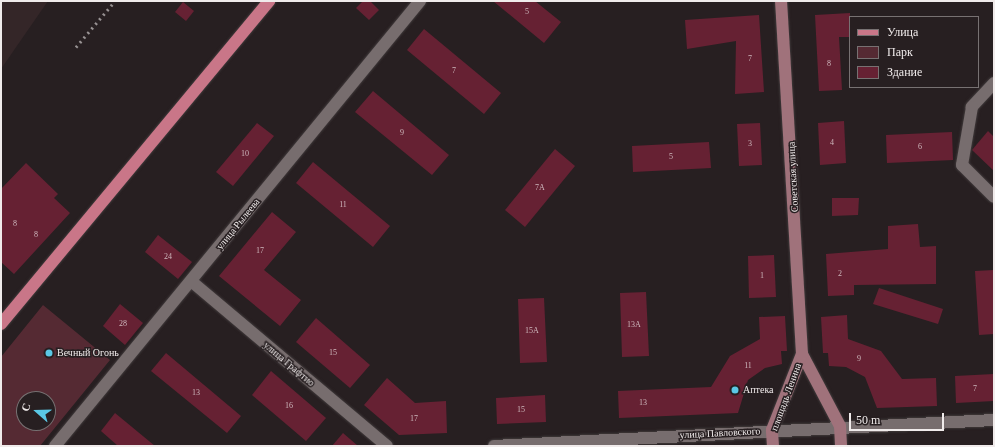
<!DOCTYPE html>
<meta charset="utf-8">
<style>
body{margin:0}
#map{position:relative;width:995px;height:447px;overflow:hidden;background:#271f21;font-family:Georgia,serif}
div>[style]{position:absolute}
[style*='--x']{left:calc(var(--x)*1px);top:calc(var(--y)*1px);width:calc(var(--w)*1px);rotate:calc(var(--a)*1deg)}
.built>*{inset:0;background:#342628}
.green>*{inset:0;background:#552a33}
.building>*{inset:0;background:#662133}
.roads{filter:drop-shadow(0 0 1px #413b3c) drop-shadow(0 0 1px #413b3c)}
.street>*{height:12px;margin:-6px;padding:0 6px;transform-origin:6px;border-radius:6px;background:#776d6e}
.secondary>*{height:12px;margin:-6px;padding:0 6px;transform-origin:6px;border-radius:6px;background:#a0727b}
.primary>*{height:12px;margin:-6px;padding:0 6px;transform-origin:6px;border-radius:6px;background:#c97688}
.rail>*{height:3px;margin-top:-1.5px;transform-origin:0;background:repeating-linear-gradient(90deg,#989293 0 2px,transparent 0 6px)}
.dots>*{width:11px;height:11px;translate:-50% -50%;box-sizing:border-box;border:2px solid #271f21;border-radius:50%}
span{translate:-50% -50%;white-space:nowrap;text-align:center;line-height:1.15;-webkit-text-stroke:3px #271f21;paint-order:stroke}
.number-label{font-size:8px;color:#ceb8bd}
.number-label span{-webkit-text-stroke-width:0}
.street-label{font-size:10px;color:#f0ebeb}
.poi-label{font-size:10px;color:#f0ebeb}
.left{translate:0 -50%;text-align:left}
.frame{position:absolute;inset:0;border:2px solid #f0ebeb;pointer-events:none}
.legend{position:absolute;left:849px;top:16px;width:130px;height:72px;box-sizing:border-box;background:#271f21;border:1px solid #777172;margin:0;padding:5px 7px;list-style:none;font-size:12px;color:#f0ebeb}
.legend li{display:flex;align-items:center;gap:8px;height:20px}
.legend b{width:20px;border:1px solid #777172}
.north{position:absolute;left:16px;top:391px;width:40px;height:40px;box-sizing:border-box;background:#271f21;border:1px solid #777172;border-radius:50%;rotate:290deg;font-size:11px;font-weight:700;line-height:16px;text-align:center;color:#f0ebeb}
.north::after{content:'';display:block;margin:auto;width:14px;height:18px;background:#5ac8e5;clip-path:polygon(50% 0,100% 100%,50% 72%,0 100%)}
.scale{position:absolute;left:849px;top:413px;width:95px;height:18px;box-sizing:border-box;border:2px solid #f0ebeb;border-top:0;padding-left:5px;font-size:12px;line-height:14px;white-space:nowrap;color:#f0ebeb;-webkit-text-stroke:3px #271f21;paint-order:stroke}
</style>
<div id="map">
<div class="built">
<i style="clip-path:polygon(1px 1px,48px 1px,1px 69px)"></i>
</div>
<div class="green">
<i style="clip-path:polygon(evenodd,43px 305px,110px 360px,40px 446px,1px 446px,1px 357px,43px 305px,24px 399px,48px 399px,48px 423px,24px 423px,24px 399px)"></i>
</div>
<div class="building">
<i style="clip-path:polygon(363px 1px,370px 1px,379px 10px,369px 20px,356px 8px)"></i>
<i style="clip-path:polygon(493px 1px,535px 1px,561px 22px,544px 43px)"></i>
<i style="clip-path:polygon(183px 2px,194px 11px,186px 21px,175px 12px)"></i>
<i style="clip-path:polygon(850px 13px,850px 37px,839px 37px,842px 90px,819px 91px,815px 15px)"></i>
<i style="clip-path:polygon(759px 15px,764px 92px,735px 94px,736px 41px,687px 49px,685px 20px)"></i>
<i style="clip-path:polygon(424px 29px,501px 93px,484px 114px,407px 50px)"></i>
<i style="clip-path:polygon(373px 91px,449px 155px,432px 175px,355px 112px)"></i>
<i style="clip-path:polygon(844px 121px,846px 163px,820px 165px,818px 123px)"></i>
<i style="clip-path:polygon(257px 123px,274px 136px,233px 186px,216px 172px)"></i>
<i style="clip-path:polygon(760px 123px,762px 165px,739px 166px,737px 124px)"></i>
<i style="clip-path:polygon(988px 131px,994px 137px,994px 171px,972px 150px)"></i>
<i style="clip-path:polygon(952px 132px,953px 160px,887px 163px,886px 135px)"></i>
<i style="clip-path:polygon(709px 142px,711px 168px,633px 172px,632px 146px)"></i>
<i style="clip-path:polygon(555px 149px,575px 166px,525px 227px,505px 210px)"></i>
<i style="clip-path:polygon(313px 162px,390px 226px,373px 247px,296px 183px)"></i>
<i style="clip-path:polygon(26px 163px,58px 194px,54px 198px,70px 213px,14px 274px,1px 262px,1px 189px)"></i>
<i style="clip-path:polygon(832px 198px,859px 198px,858px 215px,832px 216px)"></i>
<i style="clip-path:polygon(272px 212px,296px 232px,264px 270px,301px 300px,280px 326px,219px 276px)"></i>
<i style="clip-path:polygon(918px 224px,920px 247px,936px 246px,936px 284px,854px 285px,854px 295px,828px 296px,826px 254px,888px 249px,888px 226px)"></i>
<i style="clip-path:polygon(158px 235px,192px 262px,178px 279px,145px 252px)"></i>
<i style="clip-path:polygon(774px 255px,776px 297px,749px 298px,748px 256px)"></i>
<i style="clip-path:polygon(994px 270px,994px 334px,979px 335px,975px 271px)"></i>
<i style="clip-path:polygon(879px 288px,943px 309px,938px 324px,873px 304px)"></i>
<i style="clip-path:polygon(646px 292px,649px 356px,622px 357px,620px 293px)"></i>
<i style="clip-path:polygon(544px 298px,547px 362px,520px 363px,518px 299px)"></i>
<i style="clip-path:polygon(120px 304px,143px 323px,125px 345px,103px 326px)"></i>
<i style="clip-path:polygon(847px 315px,848px 339px,881px 351px,902px 379px,936px 378px,937px 406px,877px 408px,865px 377px,846px 367px,829px 366px,828px 353px,823px 353px,821px 317px)"></i>
<i style="clip-path:polygon(785px 316px,787px 351px,781px 351px,782px 364px,765px 368px,748px 380px,738px 413px,619px 418px,618px 391px,711px 387px,730px 356px,760px 339px,759px 317px)"></i>
<i style="clip-path:polygon(316px 318px,370px 365px,350px 388px,296px 342px)"></i>
<i style="clip-path:polygon(166px 353px,241px 416px,227px 433px,151px 371px)"></i>
<i style="clip-path:polygon(271px 371px,326px 418px,306px 441px,252px 395px)"></i>
<i style="clip-path:polygon(994px 374px,994px 401px,956px 403px,955px 376px)"></i>
<i style="clip-path:polygon(387px 378px,415px 403px,446px 401px,447px 433px,399px 435px,364px 405px)"></i>
<i style="clip-path:polygon(545px 395px,546px 422px,497px 424px,496px 398px)"></i>
<i style="clip-path:polygon(115px 413px,155px 446px,118px 446px,101px 431px)"></i>
<i style="clip-path:polygon(343px 433px,358px 446px,332px 446px)"></i>
</div>
<div class="roads">
<div class="street">
<i style="--x:994;--y:83;--w:33;--a:133"></i>
<i style="--x:972;--y:107;--w:59;--a:99.8"></i>
<i style="--x:962;--y:165;--w:45;--a:45"></i>
<i style="--x:191;--y:281;--w:256;--a:40.1"></i>
<i style="--x:55;--y:446;--w:576;--a:-50.64"></i>
<i style="--x:494;--y:446;--w:501;--a:-2.98"></i>
</div>
<div class="secondary">
<i style="--x:802;--y:354;--w:81;--a:62.2"></i>
<i style="--x:840;--y:426;--w:20;--a:87"></i>
<i style="--x:773;--y:446;--w:16;--a:-94"></i>
<i style="--x:772;--y:430;--w:82;--a:-68.5"></i>
<i style="--x:802;--y:354;--w:354;--a:-93.4"></i>
</div>
<div class="primary">
<i style="--x:1;--y:324;--w:420;--a:-50.3"></i>
</div>
</div>
<div class="rail">
<i style="--x:76;--y:47;--w:60;--a:-49.7"></i>
</div>
<div class="dots">
<i style="left:49px;top:353px;background:#5ac8e5"></i>
<i style="left:735px;top:390px;background:#5ac8e5"></i>
</div>
<div class="number-label">
<span style="left:527px;top:12px">5</span>
<span style="left:750px;top:59px">7</span>
<span style="left:829px;top:64px">8</span>
<span style="left:454px;top:71px">7</span>
<span style="left:402px;top:133px">9</span>
<span style="left:832px;top:143px">4</span>
<span style="left:750px;top:144px">3</span>
<span style="left:920px;top:147px">6</span>
<span style="left:245px;top:154px">10</span>
<span style="left:671px;top:157px">5</span>
<span style="left:540px;top:188px">7А</span>
<span style="left:343px;top:205px">11</span>
<span style="left:15px;top:224px">8</span>
<span style="left:36px;top:235px">8</span>
<span style="left:260px;top:251px">17</span>
<span style="left:168px;top:257px">24</span>
<span style="left:840px;top:274px">2</span>
<span style="left:762px;top:276px">1</span>
<span style="left:123px;top:324px">28</span>
<span style="left:634px;top:325px">13А</span>
<span style="left:532px;top:331px">15А</span>
<span style="left:333px;top:353px">15</span>
<span style="left:859px;top:359px">9</span>
<span style="left:748px;top:366px">11</span>
<span style="left:975px;top:389px">7</span>
<span style="left:196px;top:393px">13</span>
<span style="left:643px;top:403px">13</span>
<span style="left:289px;top:406px">16</span>
<span style="left:521px;top:410px">15</span>
<span style="left:414px;top:419px">17</span>
</div>
<div class="street-label">
<span style="left:793px;top:177px;rotate:-93deg">Советская улица</span>
<span style="left:238px;top:224px;rotate:-51deg">улица Рылеева</span>
<span style="left:289px;top:364px;rotate:40deg">улица Графтио</span>
<span style="left:786px;top:397px;rotate:-70deg">площадь Ленина</span>
<span style="left:720px;top:433px;rotate:-3deg">улица Павловского</span>
</div>
<div class="poi-label">
<span class="left" style="left:57px;top:353px">Вечный Огонь</span>
<span class="left" style="left:743px;top:390px">Аптека</span>
</div>
<div class="frame"></div>
<ul class="legend">
<li><b style="height:5px;background:#c97688"></b>Улица</li>
<li><b style="height:11px;background:#552a33"></b>Парк</li>
<li><b style="height:11px;background:#662133"></b>Здание</li>
</ul>
<div class="north">С</div>
<div class="scale">50 m</div>
</div>
